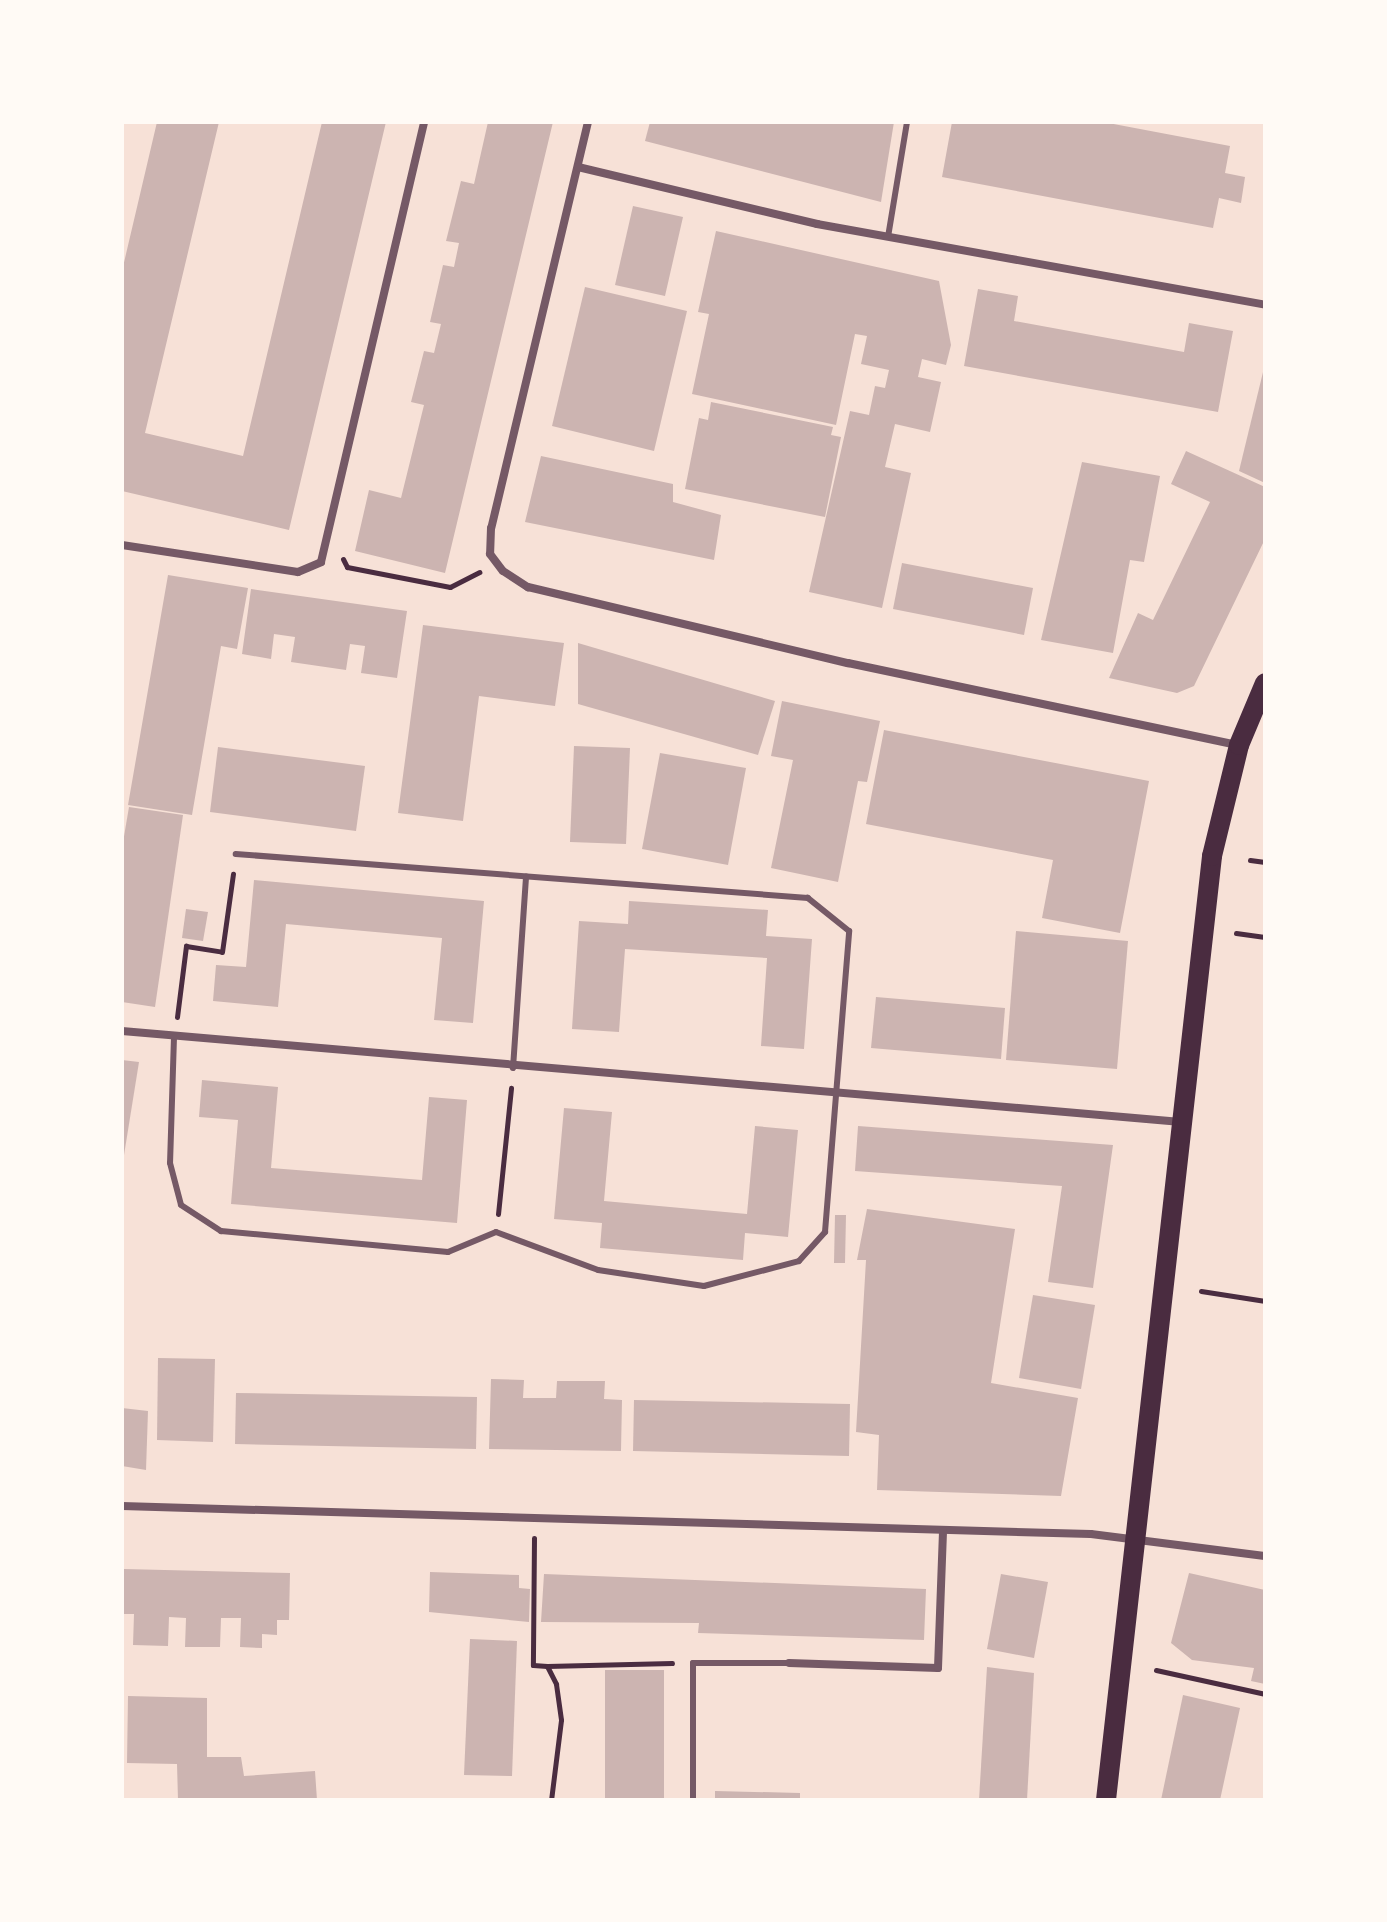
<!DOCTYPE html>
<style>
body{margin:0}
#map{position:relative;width:1387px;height:1922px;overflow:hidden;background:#f7e1d7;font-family:"Libre Baskerville",serif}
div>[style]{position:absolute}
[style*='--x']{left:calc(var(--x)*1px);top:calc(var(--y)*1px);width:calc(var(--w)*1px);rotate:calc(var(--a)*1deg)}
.building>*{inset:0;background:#ccb4b1}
.path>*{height:5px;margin:-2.5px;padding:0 2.5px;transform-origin:2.5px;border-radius:2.5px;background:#4a2c40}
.service>*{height:6px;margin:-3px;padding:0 3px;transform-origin:3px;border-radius:3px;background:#755966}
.minor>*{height:8px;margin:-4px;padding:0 4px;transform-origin:4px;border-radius:4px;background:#755966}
.primary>*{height:20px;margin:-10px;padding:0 10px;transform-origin:10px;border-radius:10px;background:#4a2c40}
span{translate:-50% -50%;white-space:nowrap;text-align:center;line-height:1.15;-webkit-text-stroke:8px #fffaf5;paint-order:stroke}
.frame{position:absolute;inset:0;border:124px solid #fffaf5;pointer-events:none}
</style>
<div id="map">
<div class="building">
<i style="clip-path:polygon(157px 122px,219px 122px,145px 433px,243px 456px,322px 122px,386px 122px,289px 530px,122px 491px,122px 271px)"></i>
<i style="clip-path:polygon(488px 122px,553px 122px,445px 573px,355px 551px,369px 490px,401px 498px,424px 405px,411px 402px,424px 351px,434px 353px,441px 324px,430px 322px,443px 265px,454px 267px,459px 243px,446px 241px,461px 181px,474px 184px)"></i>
<i style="clip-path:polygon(650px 122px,894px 122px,881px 202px,645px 141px)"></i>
<i style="clip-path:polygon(952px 122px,1103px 122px,1230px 146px,1225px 173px,1245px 177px,1241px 203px,1219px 198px,1213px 228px,942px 177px)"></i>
<i style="clip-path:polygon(633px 206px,683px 217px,665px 296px,615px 285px)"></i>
<i style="clip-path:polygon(716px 231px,939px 281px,951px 345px,946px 365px,922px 359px,918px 377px,941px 382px,930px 432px,895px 424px,885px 467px,911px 473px,882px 608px,809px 592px,850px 411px,869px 415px,875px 386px,885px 388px,889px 370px,861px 364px,867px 336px,855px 334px,836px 425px,692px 394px,709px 314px,698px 312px)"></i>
<i style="clip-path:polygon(585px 287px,687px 311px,654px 451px,552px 426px)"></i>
<i style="clip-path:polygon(978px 289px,1018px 296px,1014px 321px,1184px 352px,1189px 323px,1233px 331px,1218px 412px,964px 366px)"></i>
<i style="clip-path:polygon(1264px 368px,1265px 368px,1265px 483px,1239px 471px)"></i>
<i style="clip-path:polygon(711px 402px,833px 427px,831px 435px,841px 437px,825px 517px,685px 489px,699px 418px,708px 420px)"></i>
<i style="clip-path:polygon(1186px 451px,1265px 487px,1265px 539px,1194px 686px,1177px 693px,1109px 678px,1138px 613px,1153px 620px,1210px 502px,1171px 484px)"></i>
<i style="clip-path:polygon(541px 456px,673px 484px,673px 502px,721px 515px,714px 560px,525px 522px)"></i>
<i style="clip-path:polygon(1082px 462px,1160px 476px,1144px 562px,1130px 560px,1113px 653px,1041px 640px)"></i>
<i style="clip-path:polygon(902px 563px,1033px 588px,1024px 635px,893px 609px)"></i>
<i style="clip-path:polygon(168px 575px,248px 588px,237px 649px,221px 646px,192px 815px,128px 805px)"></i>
<i style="clip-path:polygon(251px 589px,407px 611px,397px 678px,361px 673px,365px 646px,350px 644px,346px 670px,291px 662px,295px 637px,274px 634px,271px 659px,242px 654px)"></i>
<i style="clip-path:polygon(423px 625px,564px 643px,555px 706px,479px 696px,463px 821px,398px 813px)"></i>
<i style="clip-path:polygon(578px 643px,775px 701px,758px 755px,578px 704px)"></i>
<i style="clip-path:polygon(782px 701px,880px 721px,867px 782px,858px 781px,838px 882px,771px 868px,793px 760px,771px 756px)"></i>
<i style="clip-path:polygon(884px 730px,1149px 781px,1120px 933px,1042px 918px,1053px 860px,866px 824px)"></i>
<i style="clip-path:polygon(574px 746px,630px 748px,626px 844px,570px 842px)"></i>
<i style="clip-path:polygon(218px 747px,365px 766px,356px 831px,210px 812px)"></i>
<i style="clip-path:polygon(660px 753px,746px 768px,728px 865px,642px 849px)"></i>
<i style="clip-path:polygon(129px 807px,183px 815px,155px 1007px,122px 1002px,122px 848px)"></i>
<i style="clip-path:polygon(254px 880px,484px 901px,473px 1023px,434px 1020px,442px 938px,286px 924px,278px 1007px,213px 1001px,216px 965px,246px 967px)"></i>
<i style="clip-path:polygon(629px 901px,768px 910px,766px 936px,812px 939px,804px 1049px,761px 1046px,767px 958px,625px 949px,619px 1032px,572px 1029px,579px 921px,628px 924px)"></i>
<i style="clip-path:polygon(186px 909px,208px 912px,203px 941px,182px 938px)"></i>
<i style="clip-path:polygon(1016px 931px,1128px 941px,1117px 1069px,1006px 1060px)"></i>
<i style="clip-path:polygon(876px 997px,1005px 1008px,1001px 1059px,871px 1048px)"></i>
<i style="clip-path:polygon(122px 1060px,139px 1062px,124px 1155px,122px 1155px)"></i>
<i style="clip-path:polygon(202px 1080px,278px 1087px,271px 1168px,422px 1180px,429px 1097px,467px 1100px,457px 1223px,231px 1204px,238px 1120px,199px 1117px)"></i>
<i style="clip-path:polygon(564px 1108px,612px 1112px,604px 1201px,747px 1214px,755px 1126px,798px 1130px,788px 1237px,745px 1233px,743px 1260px,600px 1248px,602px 1223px,554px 1219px)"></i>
<i style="clip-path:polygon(858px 1126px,1113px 1145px,1093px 1288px,1048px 1282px,1062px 1186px,855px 1171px)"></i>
<i style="clip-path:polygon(867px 1209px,1015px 1229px,991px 1383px,1078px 1398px,1061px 1496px,877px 1490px,879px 1435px,856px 1432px,866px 1260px,857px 1260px)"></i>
<i style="clip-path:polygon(835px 1215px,846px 1215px,845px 1263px,834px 1263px)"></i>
<i style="clip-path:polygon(1033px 1295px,1095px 1305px,1081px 1389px,1019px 1378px)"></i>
<i style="clip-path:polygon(158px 1358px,215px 1359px,213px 1442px,157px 1440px)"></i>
<i style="clip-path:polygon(491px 1379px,524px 1380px,523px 1398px,556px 1398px,557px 1381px,605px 1381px,604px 1399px,622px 1400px,621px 1451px,489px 1449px)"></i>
<i style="clip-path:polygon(236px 1393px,477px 1397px,476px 1449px,235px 1444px)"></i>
<i style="clip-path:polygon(634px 1400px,850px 1404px,849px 1456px,633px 1451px)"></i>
<i style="clip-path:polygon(122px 1408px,148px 1411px,146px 1470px,122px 1466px)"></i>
<i style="clip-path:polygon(124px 1569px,290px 1573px,289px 1620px,277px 1620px,277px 1635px,262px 1634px,262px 1648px,240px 1647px,241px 1618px,221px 1618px,220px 1647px,185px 1647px,186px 1618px,169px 1617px,168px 1646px,133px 1645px,134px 1614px,123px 1614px)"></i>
<i style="clip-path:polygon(430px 1572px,519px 1575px,519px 1588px,530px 1589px,529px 1622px,429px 1612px)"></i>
<i style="clip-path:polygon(1189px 1573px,1265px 1590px,1265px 1684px,1251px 1681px,1254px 1668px,1192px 1660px,1171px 1643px)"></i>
<i style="clip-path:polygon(544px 1574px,926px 1589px,924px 1640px,698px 1633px,699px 1623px,541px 1622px)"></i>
<i style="clip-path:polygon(1001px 1574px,1048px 1582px,1034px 1658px,987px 1649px)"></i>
<i style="clip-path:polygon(470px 1639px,517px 1641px,512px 1776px,464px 1775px)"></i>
<i style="clip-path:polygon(987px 1667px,1034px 1673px,1027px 1800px,979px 1800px)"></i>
<i style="clip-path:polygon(605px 1670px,664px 1670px,664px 1800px,605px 1800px)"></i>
<i style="clip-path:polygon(1183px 1695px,1240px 1708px,1220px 1800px,1161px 1800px)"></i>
<i style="clip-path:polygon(128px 1696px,207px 1698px,207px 1757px,241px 1757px,244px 1776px,315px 1771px,317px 1800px,178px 1800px,177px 1764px,127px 1763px)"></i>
<i style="clip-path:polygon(715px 1791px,800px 1793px,800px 1800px,715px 1800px)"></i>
</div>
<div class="path">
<i style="--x:343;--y:559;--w:9;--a:63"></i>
<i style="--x:347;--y:567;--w:105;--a:11"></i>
<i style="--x:450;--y:587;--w:33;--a:-27"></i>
<i style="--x:1250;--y:860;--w:15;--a:8"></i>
<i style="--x:1236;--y:933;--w:29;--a:8"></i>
<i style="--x:177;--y:1017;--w:72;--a:-82.8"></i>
<i style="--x:186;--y:946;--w:36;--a:9"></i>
<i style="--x:222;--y:952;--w:79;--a:-82"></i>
<i style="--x:498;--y:1214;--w:127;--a:-84.1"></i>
<i style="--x:1201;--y:1291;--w:65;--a:8.9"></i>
<i style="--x:534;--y:1538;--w:127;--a:90.5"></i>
<i style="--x:533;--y:1665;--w:14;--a:4"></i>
<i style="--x:547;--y:1666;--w:20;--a:63"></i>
<i style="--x:556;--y:1684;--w:36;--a:82"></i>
<i style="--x:561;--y:1720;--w:81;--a:97.1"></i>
<i style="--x:547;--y:1666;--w:125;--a:-1.4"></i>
<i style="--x:1156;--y:1670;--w:112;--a:12.4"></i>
</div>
<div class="service">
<i style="--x:888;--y:237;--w:117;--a:-80.6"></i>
<i style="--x:174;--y:1037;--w:126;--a:91.8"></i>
<i style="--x:170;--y:1163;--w:43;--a:75.3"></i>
<i style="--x:181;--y:1205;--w:48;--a:33"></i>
<i style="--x:221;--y:1231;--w:228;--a:5.3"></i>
<i style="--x:448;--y:1252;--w:52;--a:-22.6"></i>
<i style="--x:496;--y:1232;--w:109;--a:20.4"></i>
<i style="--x:598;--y:1270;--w:107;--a:8.6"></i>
<i style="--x:704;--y:1286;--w:98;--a:-14.7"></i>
<i style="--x:799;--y:1261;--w:39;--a:-48"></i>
<i style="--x:825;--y:1232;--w:302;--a:-85.4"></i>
<i style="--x:849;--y:931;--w:53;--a:-141.2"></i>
<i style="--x:808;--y:898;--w:574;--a:-175.6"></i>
<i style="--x:513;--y:1068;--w:192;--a:-86.1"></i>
<i style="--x:693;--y:1800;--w:137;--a:-90"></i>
<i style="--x:693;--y:1663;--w:96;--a:0"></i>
</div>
<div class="minor">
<i style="--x:588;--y:122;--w:417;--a:103.4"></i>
<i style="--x:491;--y:528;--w:26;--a:92"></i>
<i style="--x:490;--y:554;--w:21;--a:53"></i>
<i style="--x:503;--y:571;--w:30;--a:33"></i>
<i style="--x:528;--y:587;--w:329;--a:13.4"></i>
<i style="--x:848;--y:663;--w:399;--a:11.9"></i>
<i style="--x:578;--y:167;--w:246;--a:13.4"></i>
<i style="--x:817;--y:224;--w:455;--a:10.2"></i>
<i style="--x:122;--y:545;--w:178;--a:8.7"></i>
<i style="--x:298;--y:572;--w:25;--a:-23"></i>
<i style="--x:321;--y:562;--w:452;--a:-76.8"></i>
<i style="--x:122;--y:1031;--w:1063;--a:4.91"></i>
<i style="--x:122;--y:1506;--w:969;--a:1.66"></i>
<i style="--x:1091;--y:1534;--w:175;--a:7.2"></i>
<i style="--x:789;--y:1663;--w:149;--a:1.9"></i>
<i style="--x:938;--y:1668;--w:137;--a:-87.9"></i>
</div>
<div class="primary">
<i style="--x:1106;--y:1800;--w:950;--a:-83.59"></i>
<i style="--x:1212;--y:856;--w:114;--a:-76.3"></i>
<i style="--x:1239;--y:745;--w:67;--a:-67.2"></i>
</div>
<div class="frame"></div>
</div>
